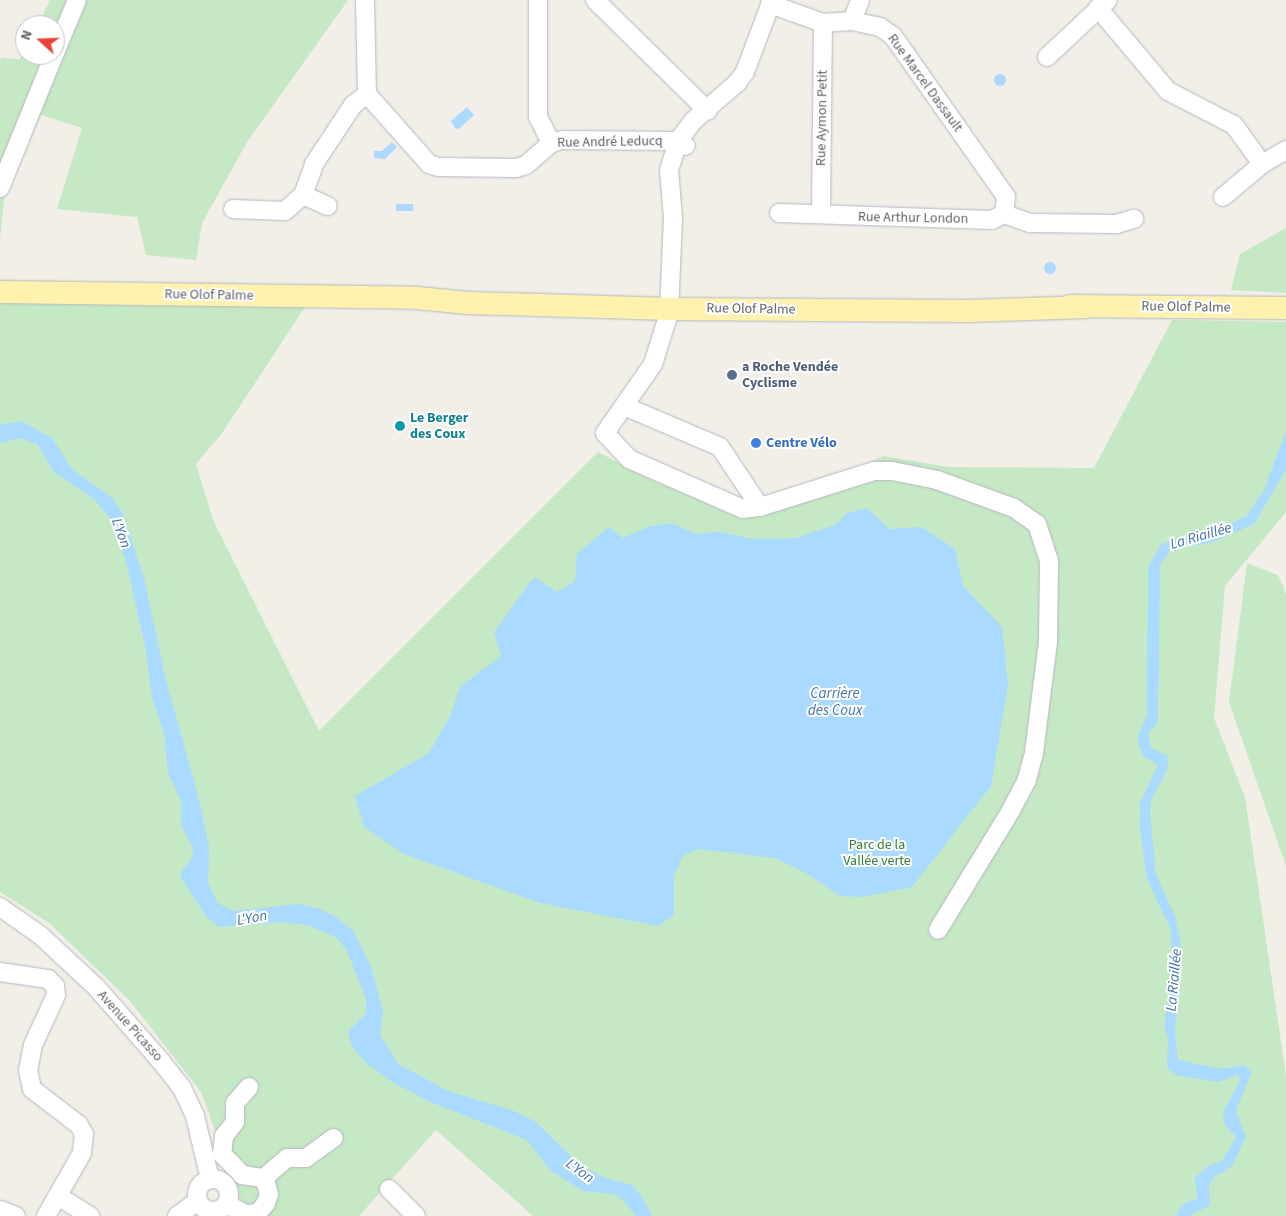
<!DOCTYPE html>
<meta charset="utf-8">
<style>
body{margin:0}
#map{position:relative;width:1286px;height:1216px;overflow:hidden;background:#f1efe8;font-family:"Source Sans 3",sans-serif}
div>[style]{position:absolute}
[style*='--x']{left:calc(var(--x)*1px);top:calc(var(--y)*1px);width:calc(var(--w)*1px);rotate:calc(var(--a)*1deg)}
.green>*{inset:0;background:#c5e8c5}
.water>*{inset:0;background:#aadaff}
.round{border-radius:50%}
.stream>*{height:4px;margin:-2px;padding:0 2px;transform-origin:2px;border-radius:2px;background:#aadaff}
.roads{filter:drop-shadow(0 0 1px #b5b8bc) drop-shadow(0 0 1px #b5b8bc)}
.minor>*{height:18px;margin:-9px;padding:0 9px;transform-origin:9px;border-radius:9px;background:#fff}
.minor>.ring{margin:-9px;padding:0;box-sizing:content-box;background:none;border:18px solid #fff;border-radius:50%}
.major>*{height:22px;margin:-11px;padding:0 11px;transform-origin:11px;border-radius:11px;background:#fff2af}
.dots>*{width:14px;height:14px;translate:-50% -50%;box-sizing:border-box;border:2px solid #fff;border-radius:50%}
span{translate:-50% -50%;white-space:nowrap;text-align:center;line-height:1.15;-webkit-text-stroke:4px #fff;paint-order:stroke}
.street-label{font-size:14px;color:#5f6368}
.service-label{font-size:14px;color:#4e5e75;font-weight:700}
.left{translate:0 -50%;text-align:left}
.culture-label{font-size:14px;color:#0d838f;font-weight:700}
.shop-label{font-size:14px;color:#366cbe;font-weight:700}
.park-label{font-size:14px;color:#348238}
.water-label{font-size:15px;color:#4174aa;font-style:italic}
.north{position:absolute;left:15px;top:15px;width:50px;height:50px;box-sizing:border-box;background:#fff;border:1px solid #bfc1c3;border-radius:50%;rotate:290deg;font-size:14px;font-weight:700;line-height:20px;text-align:center;color:#5f6368}
.north::after{content:'';display:block;margin:auto;width:18px;height:22px;background:#ea4335;clip-path:polygon(50% 0,100% 100%,50% 72%,0 100%)}
</style>
<div id="map">
<div class="green">
<i style="clip-path:polygon(50px 0,348px 0,247px 142px,202px 223px,196px 260px,146px 255px,137px 217px,57px 209px,82px 128px,41px 115px,4px 199px,0 239px,0 62px,1px 58px,20px 59px,25px 49px,25px 55px,55px 55px,55px 25px,38px 25px)"></i>
<i style="clip-path:polygon(1286px 228px,1286px 293px,1231px 290px,1240px 254px)"></i>
<i style="clip-path:polygon(0 303px,305px 307px,222px 433px,196px 464px,213px 520px,319px 731px,598px 452px,649px 479px,741px 516px,884px 456px,948px 467px,1094px 468px,1172px 320px,1286px 322px,1286px 512px,1225px 586px,1214px 718px,1245px 797px,1286px 1076px,1286px 1216px,533px 1216px,436px 1130px,359px 1216px,246px 1216px,201px 1092px,130px 1001px,49px 923px,0 892px)"></i>
<i style="clip-path:polygon(1247px 563px,1278px 575px,1286px 594px,1286px 866px,1229px 702px)"></i>
</div>
<div class="water">
<i class="round" style="left:994px;top:74px;width:12px;height:12px"></i>
<i style="clip-path:polygon(467px 107px,474px 115px,459px 129px,455px 128px,451px 121px)"></i>
<i style="clip-path:polygon(392px 142px,397px 147px,385px 159px,374px 158px,374px 151px,382px 151px)"></i>
<i style="clip-path:polygon(396px 204px,413px 204px,413px 211px,396px 211px)"></i>
<i class="round" style="left:1044px;top:262px;width:12px;height:12px"></i>
<i style="clip-path:polygon(21px 421px,52px 438px,73px 470px,112px 498px,123px 514px,144px 578px,166px 680px,199px 799px,209px 847px,208px 883px,217px 902px,232px 911px,298px 904px,320px 909px,338px 918px,354px 932px,371px 967px,383px 1011px,380px 1035px,398px 1064px,448px 1091px,514px 1111px,536px 1122px,579px 1164px,602px 1177px,632px 1185px,642px 1197px,652px 1216px,636px 1216px,623px 1200px,614px 1194px,583px 1191px,550px 1170px,527px 1140px,428px 1101px,392px 1082px,365px 1062px,352px 1046px,348px 1032px,366px 1013px,366px 999px,347px 951px,337px 938px,310px 926px,283px 922px,219px 927px,207px 917px,181px 878px,181px 872px,192px 858px,193px 848px,181px 825px,182px 803px,168px 773px,164px 733px,152px 697px,145px 646px,127px 565px,112px 521px,93px 498px,54px 472px,37px 444px,19px 438px,0 443px,0 425px)"></i>
<i style="clip-path:polygon(1286px 431px,1286px 470px,1254px 524px,1211px 543px,1177px 547px,1175px 543px,1168px 547px,1170px 552px,1160px 565px,1158px 719px,1156px 726px,1149px 731px,1149px 739px,1151px 747px,1167px 756px,1168px 768px,1151px 800px,1150px 812px,1156px 874px,1175px 916px,1181px 944px,1179px 975px,1172px 974px,1171px 930px,1147px 879px,1140px 829px,1140px 803px,1158px 765px,1143px 756px,1137px 738px,1147px 714px,1148px 567px,1161px 544px,1217px 530px,1247px 516px,1264px 490px)"></i>
<i style="clip-path:polygon(867px 508px,889px 529px,921px 527px,955px 549px,963px 586px,1002px 627px,1008px 685px,991px 786px,912px 887px,863px 897px,840px 896px,806px 873px,775px 858px,697px 849px,683px 856px,674px 876px,674px 914px,659px 926px,540px 903px,404px 854px,364px 827px,355px 796px,429px 753px,450px 716px,460px 687px,501px 656px,494px 632px,534px 577px,557px 592px,575px 581px,577px 554px,609px 527px,623px 538px,648px 527px,671px 523px,696px 534px,720px 532px,754px 539px,796px 538px,835px 525px,847px 513px)"></i>
<i style="clip-path:polygon(1172px 981px,1180px 984px,1175px 1031px,1178px 1060px,1221px 1069px,1244px 1065px,1252px 1072px,1236px 1110px,1246px 1137px,1232px 1166px,1213px 1178px,1209px 1186px,1210px 1205px,1189px 1216px,1177px 1216px,1177px 1211px,1187px 1202px,1197px 1199px,1195px 1178px,1208px 1166px,1222px 1161px,1236px 1137px,1225px 1125px,1223px 1112px,1240px 1080px,1238px 1075px,1218px 1082px,1176px 1075px,1167px 1067px,1168px 1040px,1164px 1024px)"></i>
</div>
<div class="stream">
<i style="--x:1175;--y:986;--w:15;--a:-86"></i>
</div>
<div class="roads">
<div class="minor">
<i style="--x:365;--y:0;--w:94;--a:88.8"></i>
<i style="--x:367;--y:94;--w:94;--a:48.5"></i>
<i style="--x:429;--y:164;--w:9;--a:18"></i>
<i style="--x:438;--y:167;--w:78;--a:0.7"></i>
<i style="--x:516;--y:168;--w:10;--a:-17"></i>
<i style="--x:526;--y:165;--w:33;--a:-41"></i>
<i style="--x:551;--y:143;--w:11;--a:-15"></i>
<i style="--x:562;--y:140;--w:116;--a:0.5"></i>
<i style="--x:678;--y:141;--w:9;--a:32"></i>
<i style="--x:538;--y:0;--w:117;--a:90"></i>
<i style="--x:538;--y:117;--w:29;--a:63"></i>
<i style="--x:595;--y:0;--w:158;--a:44.5"></i>
<i style="--x:772;--y:0;--w:77;--a:110.6"></i>
<i style="--x:745;--y:72;--w:14;--a:126"></i>
<i style="--x:737;--y:83;--w:58;--a:139.2"></i>
<i style="--x:693;--y:121;--w:25;--a:127"></i>
<i style="--x:678;--y:141;--w:30;--a:107"></i>
<i style="--x:669;--y:170;--w:48;--a:85.2"></i>
<i style="--x:673;--y:218;--w:95;--a:92.4"></i>
<i style="--x:669;--y:313;--w:53;--a:107.4"></i>
<i style="--x:653;--y:364;--w:84;--a:124.8"></i>
<i style="--x:605;--y:433;--w:35;--a:47"></i>
<i style="--x:629;--y:459;--w:124;--a:23.7"></i>
<i style="--x:743;--y:509;--w:17;--a:-7"></i>
<i style="--x:760;--y:507;--w:120;--a:-17.5"></i>
<i style="--x:874;--y:471;--w:18;--a:0"></i>
<i style="--x:892;--y:471;--w:46;--a:11.3"></i>
<i style="--x:937;--y:480;--w:82;--a:20"></i>
<i style="--x:1014;--y:508;--w:28;--a:35"></i>
<i style="--x:1037;--y:524;--w:40;--a:72"></i>
<i style="--x:1049;--y:562;--w:80;--a:90.7"></i>
<i style="--x:1048;--y:642;--w:112;--a:97.2"></i>
<i style="--x:1034;--y:753;--w:28;--a:105"></i>
<i style="--x:1027;--y:780;--w:36;--a:118"></i>
<i style="--x:1010;--y:812;--w:138;--a:121.4"></i>
<i style="--x:770;--y:4;--w:56;--a:19.7"></i>
<i style="--x:823;--y:23;--w:29;--a:-4"></i>
<i style="--x:852;--y:21;--w:29;--a:12"></i>
<i style="--x:880;--y:27;--w:16;--a:35"></i>
<i style="--x:893;--y:36;--w:197;--a:54.9"></i>
<i style="--x:1006;--y:197;--w:17;--a:97"></i>
<i style="--x:1098;--y:8;--w:109;--a:49.9"></i>
<i style="--x:1168;--y:91;--w:74;--a:27.3"></i>
<i style="--x:1234;--y:125;--w:48;--a:54.3"></i>
<i style="--x:852;--y:21;--w:22;--a:-69"></i>
<i style="--x:55;--y:53;--w:57;--a:-67.5"></i>
<i style="--x:1047;--y:57;--w:83;--a:-43.1"></i>
<i style="--x:0;--y:188;--w:144;--a:-67.9"></i>
<i style="--x:303;--y:195;--w:27;--a:24"></i>
<i style="--x:1223;--y:197;--w:51;--a:-40.2"></i>
<i style="--x:1262;--y:164;--w:28;--a:-30"></i>
<i style="--x:233;--y:209;--w:52;--a:2.2"></i>
<i style="--x:285;--y:211;--w:24;--a:-42"></i>
<i style="--x:303;--y:195;--w:33;--a:-70"></i>
<i style="--x:314;--y:164;--w:71;--a:-56.5"></i>
<i style="--x:353;--y:105;--w:18;--a:-38"></i>
<i style="--x:779;--y:213;--w:213;--a:1.9"></i>
<i style="--x:992;--y:220;--w:13;--a:-27"></i>
<i style="--x:821;--y:213;--w:190;--a:-89.4"></i>
<i style="--x:1004;--y:214;--w:28;--a:19"></i>
<i style="--x:1030;--y:223;--w:86;--a:0.7"></i>
<i style="--x:1116;--y:224;--w:19;--a:-16"></i>
<i style="--x:624;--y:406;--w:104;--a:23.1"></i>
<i style="--x:720;--y:447;--w:72;--a:56.3"></i>
<i style="--x:0;--y:907;--w:49;--a:35"></i>
<i style="--x:40;--y:935;--w:76;--a:42.9"></i>
<i style="--x:96;--y:987;--w:97;--a:48.8"></i>
<i style="--x:160;--y:1060;--w:36;--a:52"></i>
<i style="--x:182;--y:1088;--w:31;--a:65"></i>
<i style="--x:195;--y:1116;--w:65;--a:76.6"></i>
<i style="--x:0;--y:972;--w:49;--a:8.3"></i>
<i style="--x:48;--y:979;--w:10;--a:45"></i>
<i style="--x:55;--y:986;--w:9;--a:84"></i>
<i style="--x:56;--y:995;--w:55;--a:114.7"></i>
<i style="--x:33;--y:1045;--w:25;--a:101"></i>
<i style="--x:28;--y:1070;--w:19;--a:78"></i>
<i style="--x:32;--y:1089;--w:59;--a:37.5"></i>
<i style="--x:79;--y:1125;--w:10;--a:61"></i>
<i style="--x:84;--y:1134;--w:19;--a:96"></i>
<i style="--x:82;--y:1153;--w:73;--a:119.7"></i>
<i style="--x:249;--y:1087;--w:21;--a:131"></i>
<i style="--x:235;--y:1103;--w:19;--a:90"></i>
<i style="--x:235;--y:1122;--w:18;--a:128"></i>
<i style="--x:224;--y:1136;--w:18;--a:96"></i>
<i style="--x:222;--y:1154;--w:29;--a:46"></i>
<i style="--x:242;--y:1175;--w:22;--a:8"></i>
<i class="ring" style="left:197px;top:1179px;width:14px;height:14px"></i>
<i style="--x:389;--y:1189;--w:38;--a:45"></i>
<i style="--x:58;--y:1196;--w:38;--a:32"></i>
<i style="--x:226;--y:1204;--w:22;--a:27"></i>
<i style="--x:246;--y:1214;--w:12;--a:-5"></i>
<i style="--x:258;--y:1213;--w:13;--a:-51"></i>
<i style="--x:266;--y:1203;--w:9;--a:-72"></i>
<i style="--x:269;--y:1194;--w:17;--a:-107"></i>
<i style="--x:264;--y:1178;--w:30;--a:-41"></i>
<i style="--x:287;--y:1158;--w:19;--a:0"></i>
<i style="--x:306;--y:1158;--w:34;--a:-36"></i>
<i style="--x:0;--y:1210;--w:17;--a:21"></i>
<i style="--x:177;--y:1216;--w:26;--a:-36"></i>
</div>
<div class="major">
<i style="--x:0;--y:292;--w:417;--a:0.8"></i>
<i style="--x:417;--y:298;--w:52;--a:5.5"></i>
<i style="--x:469;--y:303;--w:201;--a:1.7"></i>
<i style="--x:670;--y:309;--w:298;--a:0.4"></i>
<i style="--x:968;--y:311;--w:118;--a:-1.9"></i>
<i style="--x:1070;--y:306;--w:216;--a:0.5"></i>
</div>
</div>
<div class="dots">
<i style="left:732px;top:375px;background:#5c6f8a"></i>
<i style="left:400px;top:426px;background:#0f9aa8"></i>
<i style="left:756px;top:443px;background:#3f7fe0"></i>
</div>
<div class="street-label">
<span style="left:925px;top:83px;rotate:54deg">Rue Marcel Dassault</span>
<span style="left:822px;top:118px;rotate:-89deg">Rue Aymon Petit</span>
<span style="left:610px;top:142px;rotate:-1deg">Rue André Leducq</span>
<span style="left:913px;top:218px;rotate:1deg">Rue Arthur London</span>
<span style="left:209px;top:295px;rotate:1deg">Rue Olof Palme</span>
<span style="left:1186px;top:307px;rotate:1deg">Rue Olof Palme</span>
<span style="left:751px;top:309px;rotate:1deg">Rue Olof Palme</span>
<span style="left:130px;top:1026px;rotate:48deg">Avenue Picasso</span>
</div>
<div class="service-label">
<span class="left" style="left:742px;top:375px">a Roche Vendée<br>Cyclisme</span>
</div>
<div class="culture-label">
<span class="left" style="left:410px;top:426px">Le Berger<br>des Coux</span>
</div>
<div class="shop-label">
<span class="left" style="left:766px;top:443px">Centre Vélo</span>
</div>
<div class="park-label">
<span style="left:877px;top:853px">Parc de la<br>Vallée verte</span>
</div>
<div class="water-label">
<span style="left:121px;top:533px;rotate:70deg">L'Yon</span>
<span style="left:1201px;top:536px;rotate:-16deg">La Riaillée</span>
<span style="left:835px;top:702px">Carrière<br>des Coux</span>
<span style="left:252px;top:918px;rotate:-10deg">L'Yon</span>
<span style="left:1174px;top:980px;rotate:-85deg">La Riaillée</span>
<span style="left:580px;top:1171px;rotate:36deg">L'Yon</span>
</div>
<div class="north">N</div>
</div>
